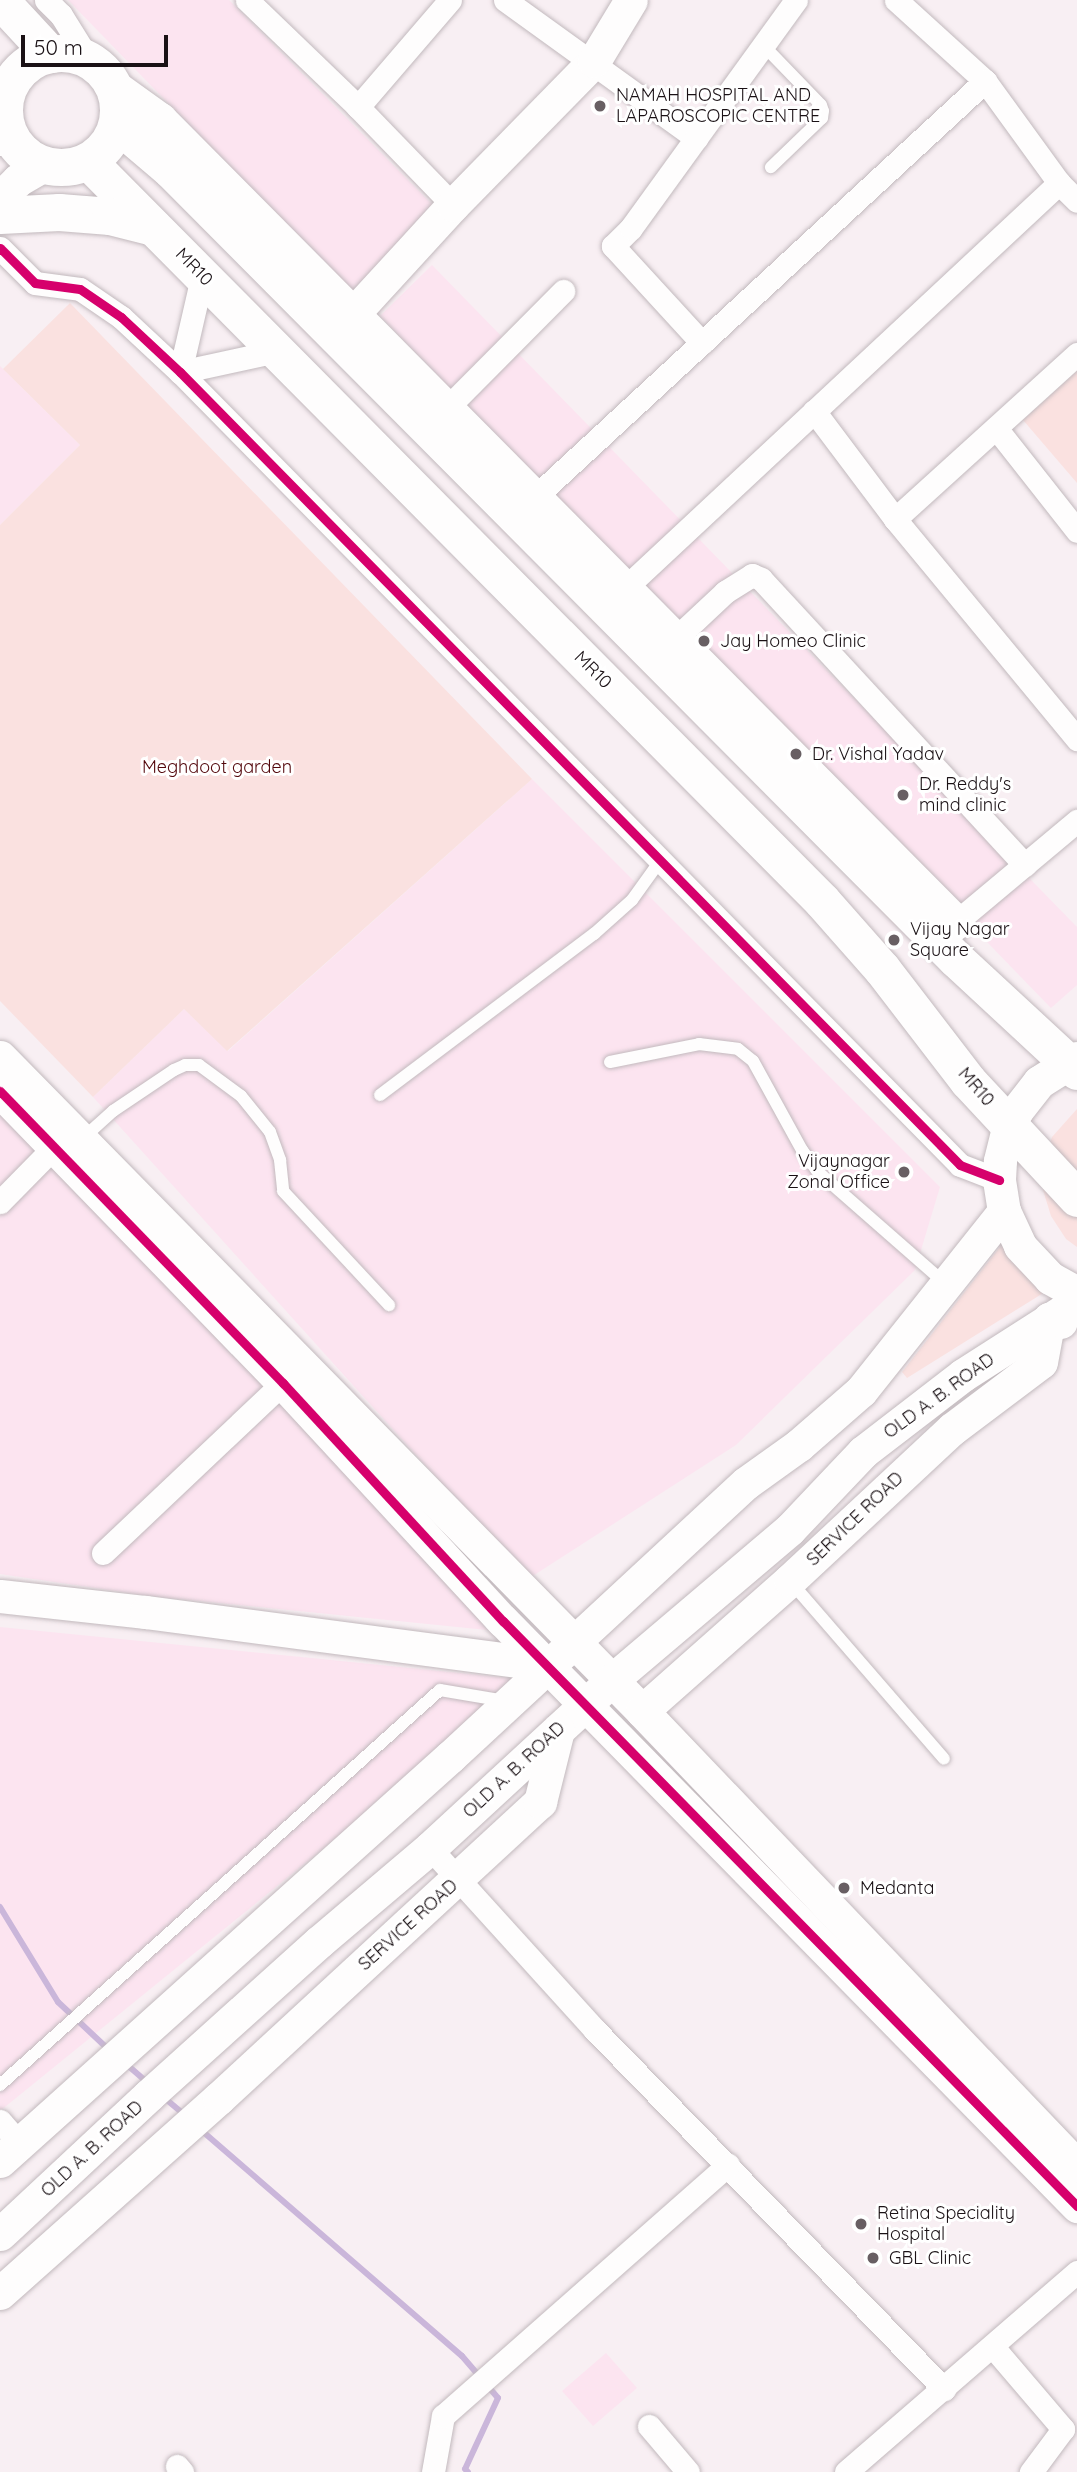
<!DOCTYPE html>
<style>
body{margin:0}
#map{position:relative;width:1077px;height:2472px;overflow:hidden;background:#f8eff3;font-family:Quicksand,sans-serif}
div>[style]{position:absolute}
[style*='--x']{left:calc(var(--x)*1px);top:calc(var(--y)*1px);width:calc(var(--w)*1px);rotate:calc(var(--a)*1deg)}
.built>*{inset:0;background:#fce4f0}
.green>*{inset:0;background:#fae1e0}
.stream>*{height:6px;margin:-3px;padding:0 3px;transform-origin:3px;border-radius:3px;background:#cab6da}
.roads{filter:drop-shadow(0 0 2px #c2b9bd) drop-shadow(0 0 2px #c2b9bd)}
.lane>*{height:12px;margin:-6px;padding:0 6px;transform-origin:6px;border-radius:6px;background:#fefdfd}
.street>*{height:23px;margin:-11.5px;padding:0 11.5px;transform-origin:11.5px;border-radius:11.5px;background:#fefdfd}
.secondary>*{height:33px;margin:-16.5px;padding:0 16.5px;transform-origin:16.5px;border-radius:16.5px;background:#fefdfd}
.primary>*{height:37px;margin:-18.5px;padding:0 18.5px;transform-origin:18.5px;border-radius:18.5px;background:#fefdfd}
.primary>.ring{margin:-18.5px;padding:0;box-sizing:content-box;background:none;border:37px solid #fefdfd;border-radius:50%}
.cycleway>*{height:9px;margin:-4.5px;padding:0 4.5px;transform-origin:4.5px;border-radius:4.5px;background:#d6006c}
.dots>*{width:19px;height:19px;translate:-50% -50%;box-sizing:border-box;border:4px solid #fff;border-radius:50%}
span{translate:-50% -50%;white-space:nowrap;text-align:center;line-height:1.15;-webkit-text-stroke:6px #fff;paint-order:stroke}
.poi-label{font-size:18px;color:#1a1115}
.left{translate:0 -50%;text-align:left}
.right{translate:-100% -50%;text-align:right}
.street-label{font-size:18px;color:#1a1115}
.park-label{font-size:18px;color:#52060b}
.scale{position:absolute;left:21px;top:35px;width:147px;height:32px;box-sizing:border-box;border:4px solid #1a1115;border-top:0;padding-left:9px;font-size:21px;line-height:24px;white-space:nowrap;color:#1a1115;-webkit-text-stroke:5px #fff;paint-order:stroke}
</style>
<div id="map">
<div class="built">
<i style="clip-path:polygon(68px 0,229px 0,438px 210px,357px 298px)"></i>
<i style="clip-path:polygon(432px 265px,1077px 927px,1077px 985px,1051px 1008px,380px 316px)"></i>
<i style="clip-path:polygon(0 366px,80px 445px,0 525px)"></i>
<i style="clip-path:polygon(532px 779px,940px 1187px,915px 1270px,736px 1445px,528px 1579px,93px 1097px,184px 1009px,228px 1051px)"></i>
<i style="clip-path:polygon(0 1107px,497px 1631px,149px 1596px,0 1574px)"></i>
<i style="clip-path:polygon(0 1627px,531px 1680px,0 2111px)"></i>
<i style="clip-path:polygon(606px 2353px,637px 2388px,593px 2426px,562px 2391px)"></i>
</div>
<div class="green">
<i style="clip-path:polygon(70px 303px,532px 779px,227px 1051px,184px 1009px,93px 1097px,0 1001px,0 525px,80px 445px,3px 369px)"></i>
<i style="clip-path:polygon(1077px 371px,1077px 483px,1023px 420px)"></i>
<i style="clip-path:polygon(1077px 1109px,1077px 1247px,1066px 1239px,1051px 1216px,1043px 1190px,1043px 1164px,1052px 1137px)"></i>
<i style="clip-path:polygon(1003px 1243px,1020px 1270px,1045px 1292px,907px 1378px,902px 1372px)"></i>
</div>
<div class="stream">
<i style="--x:0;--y:1907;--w:111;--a:58.6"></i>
<i style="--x:58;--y:2002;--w:69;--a:43.2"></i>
<i style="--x:125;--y:2063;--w:30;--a:41"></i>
<i style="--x:161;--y:2095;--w:31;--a:40"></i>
<i style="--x:201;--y:2130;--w:345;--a:40.9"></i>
<i style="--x:462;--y:2356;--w:55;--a:49.4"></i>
<i style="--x:498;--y:2398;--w:78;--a:114.9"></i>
<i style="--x:465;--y:2469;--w:4;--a:45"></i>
</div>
<div class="roads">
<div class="lane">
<i style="--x:763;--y:45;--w:83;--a:46"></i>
<i style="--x:821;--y:105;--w:6;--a:72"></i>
<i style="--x:823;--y:111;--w:7;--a:98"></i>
<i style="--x:822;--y:118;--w:71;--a:136.1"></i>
<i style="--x:610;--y:1062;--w:91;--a:-11.4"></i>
<i style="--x:699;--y:1044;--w:39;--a:7"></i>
<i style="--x:738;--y:1049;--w:19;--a:39"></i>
<i style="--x:753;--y:1061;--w:102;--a:61.2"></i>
<i style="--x:802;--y:1150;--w:27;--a:54"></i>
<i style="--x:818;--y:1172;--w:170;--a:41.2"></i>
<i style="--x:380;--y:1095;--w:268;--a:-37"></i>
<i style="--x:594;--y:934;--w:51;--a:-41.8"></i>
<i style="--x:632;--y:900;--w:48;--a:-54.3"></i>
<i style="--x:82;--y:1139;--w:42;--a:-42.1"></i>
<i style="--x:113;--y:1111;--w:73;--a:-33.9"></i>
<i style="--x:174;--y:1070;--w:12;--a:-24"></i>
<i style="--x:185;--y:1065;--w:14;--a:0"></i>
<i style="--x:199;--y:1065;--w:52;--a:36.4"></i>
<i style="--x:241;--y:1096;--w:46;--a:51.1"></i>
<i style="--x:270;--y:1132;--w:30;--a:70"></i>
<i style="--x:280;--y:1160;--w:31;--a:84"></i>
<i style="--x:283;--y:1191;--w:156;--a:47.1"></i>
<i style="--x:790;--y:1581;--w:235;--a:49.1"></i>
<i style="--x:0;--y:2085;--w:591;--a:-41.92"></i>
<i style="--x:440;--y:1690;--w:66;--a:9.6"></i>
</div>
<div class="street">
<i style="--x:46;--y:0;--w:21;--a:45"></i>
<i style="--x:61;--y:15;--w:53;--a:58.1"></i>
<i style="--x:247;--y:0;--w:154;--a:43.9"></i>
<i style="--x:358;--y:107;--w:136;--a:45.9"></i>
<i style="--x:505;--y:0;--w:236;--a:35.8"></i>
<i style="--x:896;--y:0;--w:120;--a:42.3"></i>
<i style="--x:985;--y:81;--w:126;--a:54"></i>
<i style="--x:1059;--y:183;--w:25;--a:45"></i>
<i style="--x:358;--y:107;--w:141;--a:-49.3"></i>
<i style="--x:0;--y:248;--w:49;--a:45"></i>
<i style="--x:35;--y:283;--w:45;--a:7.6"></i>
<i style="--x:80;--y:289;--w:50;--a:34.3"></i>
<i style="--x:121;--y:317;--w:81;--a:43"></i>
<i style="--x:180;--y:372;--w:1112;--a:45.47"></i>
<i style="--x:960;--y:1165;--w:42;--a:21"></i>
<i style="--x:202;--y:277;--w:98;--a:103"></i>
<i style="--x:180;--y:372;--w:99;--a:-12.2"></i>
<i style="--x:702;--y:343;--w:132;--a:-132.5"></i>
<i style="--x:613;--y:246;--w:25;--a:-45"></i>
<i style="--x:631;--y:228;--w:281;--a:-54.1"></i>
<i style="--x:447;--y:408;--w:165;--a:-45.2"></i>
<i style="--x:814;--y:411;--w:135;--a:53.1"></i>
<i style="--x:895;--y:519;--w:286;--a:50.4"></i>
<i style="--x:996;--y:428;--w:131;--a:51.8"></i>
<i style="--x:535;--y:497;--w:613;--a:-42.75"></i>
<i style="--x:895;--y:519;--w:246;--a:-42.2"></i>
<i style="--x:625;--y:588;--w:594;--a:-43.02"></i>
<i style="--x:675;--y:639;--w:69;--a:-43.2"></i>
<i style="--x:725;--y:592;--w:32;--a:-32"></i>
<i style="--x:752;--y:575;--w:10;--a:24"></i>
<i style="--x:761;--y:579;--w:389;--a:47.3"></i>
<i style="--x:956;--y:922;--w:158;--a:-39.9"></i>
<i style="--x:0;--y:1202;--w:77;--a:-45.5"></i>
<i style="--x:103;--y:1553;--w:248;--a:-43.4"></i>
<i style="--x:430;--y:1848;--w:246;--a:47.8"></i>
<i style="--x:595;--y:2030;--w:501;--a:45.81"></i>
<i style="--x:0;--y:2121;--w:30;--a:49"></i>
<i style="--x:993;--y:2347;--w:108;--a:49.5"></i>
<i style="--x:1063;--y:2429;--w:54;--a:126.7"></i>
<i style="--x:649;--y:2426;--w:60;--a:49.7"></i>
<i style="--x:177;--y:2466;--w:8;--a:50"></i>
<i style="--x:433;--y:2472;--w:57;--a:-79.9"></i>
<i style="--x:443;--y:2416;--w:380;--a:-41.4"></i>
<i style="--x:846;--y:2472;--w:306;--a:-40.9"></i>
</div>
<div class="secondary">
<i style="--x:114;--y:86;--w:57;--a:35.7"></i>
<i style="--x:160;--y:119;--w:1131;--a:45.25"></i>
<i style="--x:956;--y:922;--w:26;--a:140"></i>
<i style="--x:0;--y:139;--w:12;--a:-55"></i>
<i style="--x:0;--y:198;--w:25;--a:-45"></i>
<i style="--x:18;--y:180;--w:30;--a:-30"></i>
<i style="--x:353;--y:314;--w:148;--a:-47.5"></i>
<i style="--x:453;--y:205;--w:202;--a:-45.6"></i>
<i style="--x:594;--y:61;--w:71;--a:-58.8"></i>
<i style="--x:0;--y:1057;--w:916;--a:45.53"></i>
<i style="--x:642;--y:1711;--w:629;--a:46.29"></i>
<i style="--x:1077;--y:1058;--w:45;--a:147.7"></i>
<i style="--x:1039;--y:1082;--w:36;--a:128"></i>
<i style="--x:1017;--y:1110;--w:16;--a:120"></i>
<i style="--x:1009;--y:1124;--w:38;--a:104"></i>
<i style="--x:1000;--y:1161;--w:19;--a:93"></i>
<i style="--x:999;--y:1180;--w:31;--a:81"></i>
<i style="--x:1004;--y:1211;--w:38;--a:65"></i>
<i style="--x:1020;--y:1246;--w:44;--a:46.8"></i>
<i style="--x:1050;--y:1278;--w:31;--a:29"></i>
<i style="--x:0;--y:1091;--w:407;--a:45.9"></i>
<i style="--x:283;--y:1383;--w:324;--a:47.3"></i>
<i style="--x:503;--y:1621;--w:820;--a:45.54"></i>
<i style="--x:0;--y:1596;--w:147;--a:6.3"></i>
<i style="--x:146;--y:1612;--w:405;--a:7.5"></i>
<i style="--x:642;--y:1711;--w:198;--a:-41.5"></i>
<i style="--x:790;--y:1580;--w:221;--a:-43"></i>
<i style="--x:952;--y:1429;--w:111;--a:-37"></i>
<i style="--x:1041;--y:1362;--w:44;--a:-79.5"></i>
<i style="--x:1049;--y:1319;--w:12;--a:14"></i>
<i style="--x:0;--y:2161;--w:605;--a:-41.92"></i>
<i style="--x:450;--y:1757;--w:403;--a:-42.8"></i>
<i style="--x:746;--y:1483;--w:65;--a:-35.6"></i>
<i style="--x:799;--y:1445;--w:82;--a:-41.1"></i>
<i style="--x:861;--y:1391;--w:230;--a:-51.5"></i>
<i style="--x:0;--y:2234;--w:204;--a:-43"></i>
<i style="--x:149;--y:2095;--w:229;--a:-42"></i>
<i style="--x:319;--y:1942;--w:145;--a:-40.3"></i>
<i style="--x:430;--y:1848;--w:248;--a:-42.7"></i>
<i style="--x:612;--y:1680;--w:233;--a:-40.3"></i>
<i style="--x:790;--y:1529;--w:106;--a:-46.5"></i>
<i style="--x:863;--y:1452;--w:126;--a:-37.6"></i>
<i style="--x:963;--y:1375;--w:135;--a:-32.6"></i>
<i style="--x:0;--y:2293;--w:293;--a:-41.7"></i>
<i style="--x:219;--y:2098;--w:437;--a:-42.7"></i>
<i style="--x:540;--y:1802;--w:74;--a:-76"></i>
</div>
<div class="primary">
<i style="--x:0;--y:0;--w:74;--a:47.2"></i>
<i class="ring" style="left:4px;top:53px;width:77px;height:77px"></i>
<i style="--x:117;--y:124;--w:71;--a:40.4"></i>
<i style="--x:171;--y:170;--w:1113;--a:45.15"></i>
<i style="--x:956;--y:959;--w:165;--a:42.8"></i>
<i style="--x:88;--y:161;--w:1042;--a:45.23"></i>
<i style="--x:822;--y:901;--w:91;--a:48.6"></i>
<i style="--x:882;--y:969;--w:141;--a:52.5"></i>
<i style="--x:968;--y:1081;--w:160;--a:47"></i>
<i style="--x:0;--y:215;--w:59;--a:-2.9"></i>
<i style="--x:59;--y:212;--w:51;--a:4.5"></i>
<i style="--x:110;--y:216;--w:44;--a:14.3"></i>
</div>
</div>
<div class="cycleway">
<i style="--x:0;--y:248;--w:49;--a:45"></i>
<i style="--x:35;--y:283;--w:45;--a:7.6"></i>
<i style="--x:80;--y:289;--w:50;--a:34.3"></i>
<i style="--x:121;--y:317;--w:81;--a:43"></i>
<i style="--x:180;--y:372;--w:1112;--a:45.47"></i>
<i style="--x:960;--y:1165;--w:42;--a:21"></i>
<i style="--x:0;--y:1091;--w:407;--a:45.9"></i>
<i style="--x:283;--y:1383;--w:324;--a:47.3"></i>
<i style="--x:503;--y:1621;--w:820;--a:45.54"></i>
</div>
<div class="dots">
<i style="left:600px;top:106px;background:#685f63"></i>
<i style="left:704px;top:641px;background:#685f63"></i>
<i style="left:796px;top:754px;background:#685f63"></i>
<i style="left:903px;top:795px;background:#685f63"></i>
<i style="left:894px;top:940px;background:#685f63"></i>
<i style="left:904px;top:1172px;background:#685f63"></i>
<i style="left:844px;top:1888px;background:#685f63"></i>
<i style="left:861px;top:2224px;background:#685f63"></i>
<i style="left:873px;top:2258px;background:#685f63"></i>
</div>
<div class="poi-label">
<span class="left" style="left:616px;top:106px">NAMAH HOSPITAL AND<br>LAPAROSCOPIC CENTRE</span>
<span class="left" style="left:720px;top:641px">Jay Homeo Clinic</span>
<span class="left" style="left:812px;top:754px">Dr. Vishal Yadav</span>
<span class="left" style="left:919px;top:795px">Dr. Reddy's<br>mind clinic</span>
<span class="left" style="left:910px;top:940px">Vijay Nagar<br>Square</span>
<span class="right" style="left:890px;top:1172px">Vijaynagar<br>Zonal Office</span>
<span class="left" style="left:860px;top:1888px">Medanta</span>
<span class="left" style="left:877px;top:2224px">Retina Speciality<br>Hospital</span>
<span class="left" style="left:889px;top:2258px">GBL Clinic</span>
</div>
<div class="street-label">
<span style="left:194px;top:267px;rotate:46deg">MR10</span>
<span style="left:593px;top:670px;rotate:45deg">MR10</span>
<span style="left:976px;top:1087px;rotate:49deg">MR10</span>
<span style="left:939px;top:1396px;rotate:-36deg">OLD A. B. ROAD</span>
<span style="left:855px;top:1519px;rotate:-44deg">SERVICE ROAD</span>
<span style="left:514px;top:1770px;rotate:-43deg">OLD A. B. ROAD</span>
<span style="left:408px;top:1925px;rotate:-42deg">SERVICE ROAD</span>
<span style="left:92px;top:2149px;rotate:-43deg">OLD A. B. ROAD</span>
</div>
<div class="park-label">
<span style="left:217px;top:767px">Meghdoot garden</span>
</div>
<div class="scale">50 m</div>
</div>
